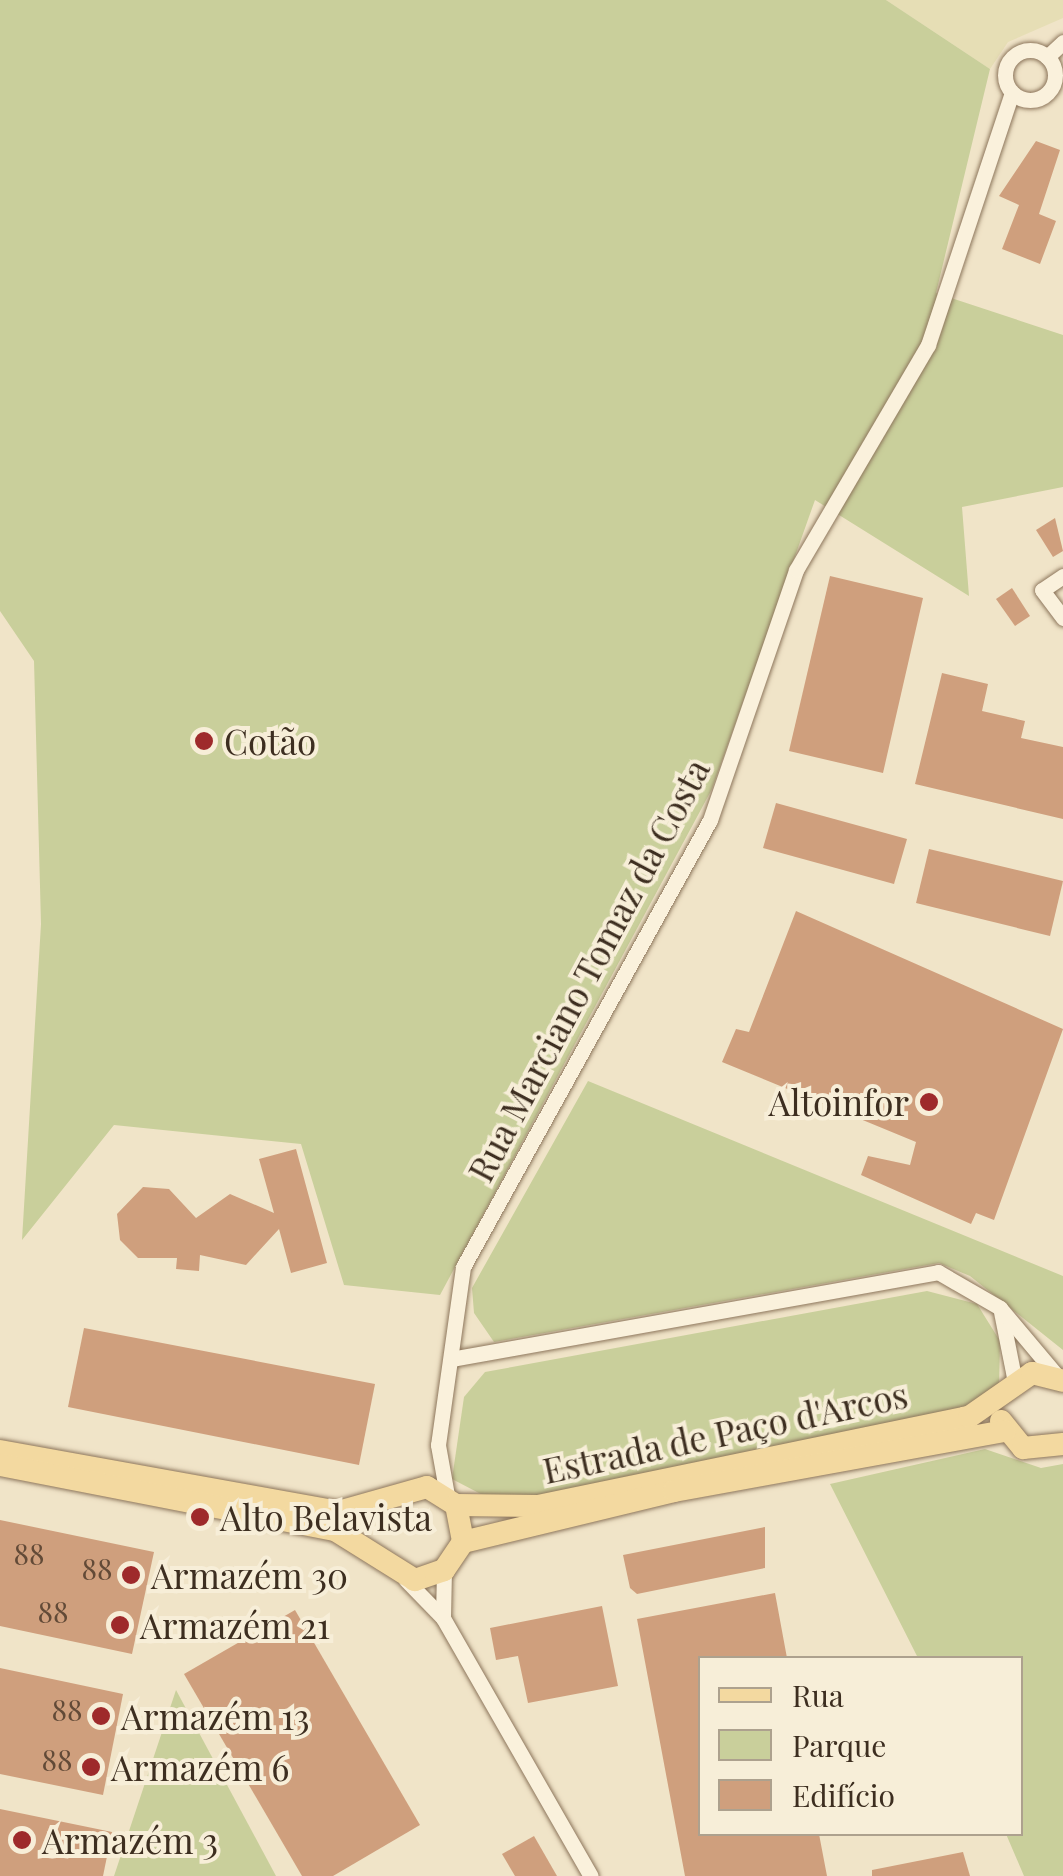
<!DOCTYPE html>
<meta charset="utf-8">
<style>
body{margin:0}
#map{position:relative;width:1063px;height:1876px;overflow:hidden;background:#f0e4c8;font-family:"Playfair Display",serif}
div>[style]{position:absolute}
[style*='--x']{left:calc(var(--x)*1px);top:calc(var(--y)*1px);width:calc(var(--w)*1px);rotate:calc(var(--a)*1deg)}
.farmland>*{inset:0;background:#e6deb5}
.green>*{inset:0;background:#c9cf9b}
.building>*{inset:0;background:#cf9f7d}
.roads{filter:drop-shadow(0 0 2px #8d765c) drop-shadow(0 0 2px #8d765c)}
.street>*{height:15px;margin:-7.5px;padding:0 7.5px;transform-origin:7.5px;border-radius:7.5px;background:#faf1dc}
.street>.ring{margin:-7.5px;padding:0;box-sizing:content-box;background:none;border:15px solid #faf1dc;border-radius:50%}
.primary>*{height:22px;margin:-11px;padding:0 11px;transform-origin:11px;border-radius:11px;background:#f3d9a0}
.dots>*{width:28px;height:28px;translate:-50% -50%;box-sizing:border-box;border:5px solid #f7eed8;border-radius:50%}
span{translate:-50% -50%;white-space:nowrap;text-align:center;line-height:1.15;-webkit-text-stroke:8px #f7eed8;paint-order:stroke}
.number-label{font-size:30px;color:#624a37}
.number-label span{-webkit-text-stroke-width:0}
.poi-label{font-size:35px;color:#3d2e20}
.left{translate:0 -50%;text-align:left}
.right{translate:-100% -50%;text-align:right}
.street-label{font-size:35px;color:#3d2e20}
.legend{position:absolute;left:698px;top:1656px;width:325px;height:180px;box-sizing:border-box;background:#f7eed8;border:2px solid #ada18e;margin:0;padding:12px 18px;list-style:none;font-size:30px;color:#3d2e20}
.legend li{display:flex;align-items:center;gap:20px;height:50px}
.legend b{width:50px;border:2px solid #ada18e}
</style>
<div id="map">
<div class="farmland">
<i style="clip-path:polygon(886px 0,1063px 0,1063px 18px,1008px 42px,990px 69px)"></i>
</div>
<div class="green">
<i style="clip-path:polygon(0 0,886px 0,990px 69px,936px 293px,1063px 335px,1063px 487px,962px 507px,969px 596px,815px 500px,712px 789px,440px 1295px,344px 1285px,301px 1144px,114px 1125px,22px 1240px,41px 924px,34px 661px,0 611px)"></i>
<i style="clip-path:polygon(588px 1081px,1063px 1276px,1063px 1350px,970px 1276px,939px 1263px,494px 1342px,474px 1313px,472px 1288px)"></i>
<i style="clip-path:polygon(927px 1291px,977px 1304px,1000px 1341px,999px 1387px,975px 1408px,500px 1504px,452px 1479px,464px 1397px,485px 1372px)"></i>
<i style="clip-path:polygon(985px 1449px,1041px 1468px,1063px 1464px,1063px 1876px,1024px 1876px,1006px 1834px,1020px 1834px,1020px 1658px,918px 1658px,830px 1484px)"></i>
<i style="clip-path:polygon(176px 1690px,276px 1876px,114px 1876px)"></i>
</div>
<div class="building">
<i style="clip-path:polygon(1036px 141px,1060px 150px,1039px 214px,1056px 221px,1040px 264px,1002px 249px,1019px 205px,999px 196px)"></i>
<i style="clip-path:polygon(1055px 518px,1063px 551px,1053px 557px,1036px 530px)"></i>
<i style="clip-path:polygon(830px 576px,923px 598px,883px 773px,789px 751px)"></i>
<i style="clip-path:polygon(1012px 588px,1030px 616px,1015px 626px,996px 599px)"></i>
<i style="clip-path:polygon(942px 673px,988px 684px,982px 711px,1025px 721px,1021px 738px,1063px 747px,1063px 819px,915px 784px)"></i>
<i style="clip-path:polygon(776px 803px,907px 839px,894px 884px,763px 848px)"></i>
<i style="clip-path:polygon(929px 849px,1063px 881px,1050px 936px,916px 903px)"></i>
<i style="clip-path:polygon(796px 911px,1063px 1029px,994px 1220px,976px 1213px,971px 1224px,861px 1175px,868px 1156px,910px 1165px,916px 1142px,722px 1062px,736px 1029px,749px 1032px)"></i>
<i style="clip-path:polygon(296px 1149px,327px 1263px,291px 1273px,279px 1229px,246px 1265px,200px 1255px,199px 1271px,176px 1269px,177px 1258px,138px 1258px,120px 1240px,117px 1214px,143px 1187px,169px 1189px,196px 1218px,230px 1194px,274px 1213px,259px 1159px)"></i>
<i style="clip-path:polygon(84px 1328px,375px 1384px,359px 1465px,68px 1407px)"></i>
<i style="clip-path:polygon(0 1520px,154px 1552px,132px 1654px,0 1626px)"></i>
<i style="clip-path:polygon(765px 1527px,765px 1568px,637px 1594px,630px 1588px,623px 1555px)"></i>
<i style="clip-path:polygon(775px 1593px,787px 1658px,700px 1658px,700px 1834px,819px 1834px,827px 1876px,685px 1876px,637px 1619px)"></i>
<i style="clip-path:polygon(602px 1606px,618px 1686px,528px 1703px,518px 1656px,496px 1660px,490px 1628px)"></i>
<i style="clip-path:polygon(295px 1610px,420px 1825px,333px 1876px,302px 1876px,184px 1674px)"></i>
<i style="clip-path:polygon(0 1668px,123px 1694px,103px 1795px,0 1774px)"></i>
<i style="clip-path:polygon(0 1809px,112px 1832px,103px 1876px,0 1876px)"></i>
<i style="clip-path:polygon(534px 1836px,557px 1876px,515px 1876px,502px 1854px)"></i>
<i style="clip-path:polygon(963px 1852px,970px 1876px,872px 1876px,872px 1870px)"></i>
</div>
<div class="roads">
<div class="street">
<i class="ring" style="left:1005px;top:50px;width:35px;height:35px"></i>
<i style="--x:1047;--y:57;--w:22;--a:-43"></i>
<i style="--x:1063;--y:576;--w:25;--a:146"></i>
<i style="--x:1042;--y:590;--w:35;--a:53"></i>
<i style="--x:1001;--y:1312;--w:71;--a:78.7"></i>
<i style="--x:451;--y:1359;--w:495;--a:-10.1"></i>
<i style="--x:938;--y:1272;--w:72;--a:30.1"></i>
<i style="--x:1000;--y:1308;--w:90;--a:50"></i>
<i style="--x:447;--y:1495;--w:51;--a:-100.2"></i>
<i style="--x:438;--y:1445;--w:180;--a:-82"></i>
<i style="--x:463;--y:1267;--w:511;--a:-61.08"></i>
<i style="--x:710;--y:820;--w:264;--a:-71"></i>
<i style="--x:796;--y:570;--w:261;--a:-59.6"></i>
<i style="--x:928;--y:345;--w:266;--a:-71.6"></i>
<i style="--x:406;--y:1580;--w:53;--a:45.8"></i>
<i style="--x:443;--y:1618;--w:297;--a:60.2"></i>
<i style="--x:443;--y:1618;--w:48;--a:-88.8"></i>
</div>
<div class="primary">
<i style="--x:1001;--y:1421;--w:35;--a:51"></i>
<i style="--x:1023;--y:1448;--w:40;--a:-5.7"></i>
<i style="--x:0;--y:1451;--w:343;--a:10.2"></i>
<i style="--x:338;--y:1512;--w:92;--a:-15.7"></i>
<i style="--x:427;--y:1487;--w:34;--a:32"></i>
<i style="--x:456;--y:1505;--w:38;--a:79"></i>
<i style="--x:463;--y:1542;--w:34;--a:124"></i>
<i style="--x:444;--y:1570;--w:31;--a:161"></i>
<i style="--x:415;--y:1580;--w:94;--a:-148"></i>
<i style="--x:335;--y:1530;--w:341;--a:-169"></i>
<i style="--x:456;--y:1505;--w:82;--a:0.7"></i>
<i style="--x:538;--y:1506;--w:440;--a:-11.7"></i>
<i style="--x:969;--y:1417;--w:77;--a:-34.9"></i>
<i style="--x:1032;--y:1373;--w:32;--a:14"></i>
<i style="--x:463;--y:1542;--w:217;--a:-13.6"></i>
<i style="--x:674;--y:1491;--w:336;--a:-10.3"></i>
</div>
</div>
<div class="dots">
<i style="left:204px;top:741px;background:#9e2a2b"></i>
<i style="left:929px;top:1102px;background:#9e2a2b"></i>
<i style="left:200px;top:1517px;background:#9e2a2b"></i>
<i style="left:131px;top:1575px;background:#9e2a2b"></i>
<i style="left:120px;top:1625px;background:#9e2a2b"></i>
<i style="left:101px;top:1716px;background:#9e2a2b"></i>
<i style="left:91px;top:1767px;background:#9e2a2b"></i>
<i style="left:22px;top:1840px;background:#9e2a2b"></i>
</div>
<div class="number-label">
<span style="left:29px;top:1553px">88</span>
<span style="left:97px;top:1568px">88</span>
<span style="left:53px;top:1611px">88</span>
<span style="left:67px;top:1709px">88</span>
<span style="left:57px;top:1759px">88</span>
</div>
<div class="poi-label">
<span class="left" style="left:224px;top:741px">Cotão</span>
<span class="right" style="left:909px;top:1102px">Altoinfor</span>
<span class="left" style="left:220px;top:1517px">Alto Belavista</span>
<span class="left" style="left:151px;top:1575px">Armazém 30</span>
<span class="left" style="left:140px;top:1625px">Armazém 21</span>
<span class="left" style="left:121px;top:1716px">Armazém 13</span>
<span class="left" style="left:111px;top:1767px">Armazém 6</span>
<span class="left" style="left:42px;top:1840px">Armazém 3</span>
</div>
<div class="street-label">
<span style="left:588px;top:970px;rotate:-62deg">Rua Marciano Tomaz da Costa</span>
<span style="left:725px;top:1432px;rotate:-12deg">Estrada de Paço d'Arcos</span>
</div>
<ul class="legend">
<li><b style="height:12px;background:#f3d9a0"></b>Rua</li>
<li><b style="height:28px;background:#c9cf9b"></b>Parque</li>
<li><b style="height:28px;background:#cf9f7d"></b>Edifício</li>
</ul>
</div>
